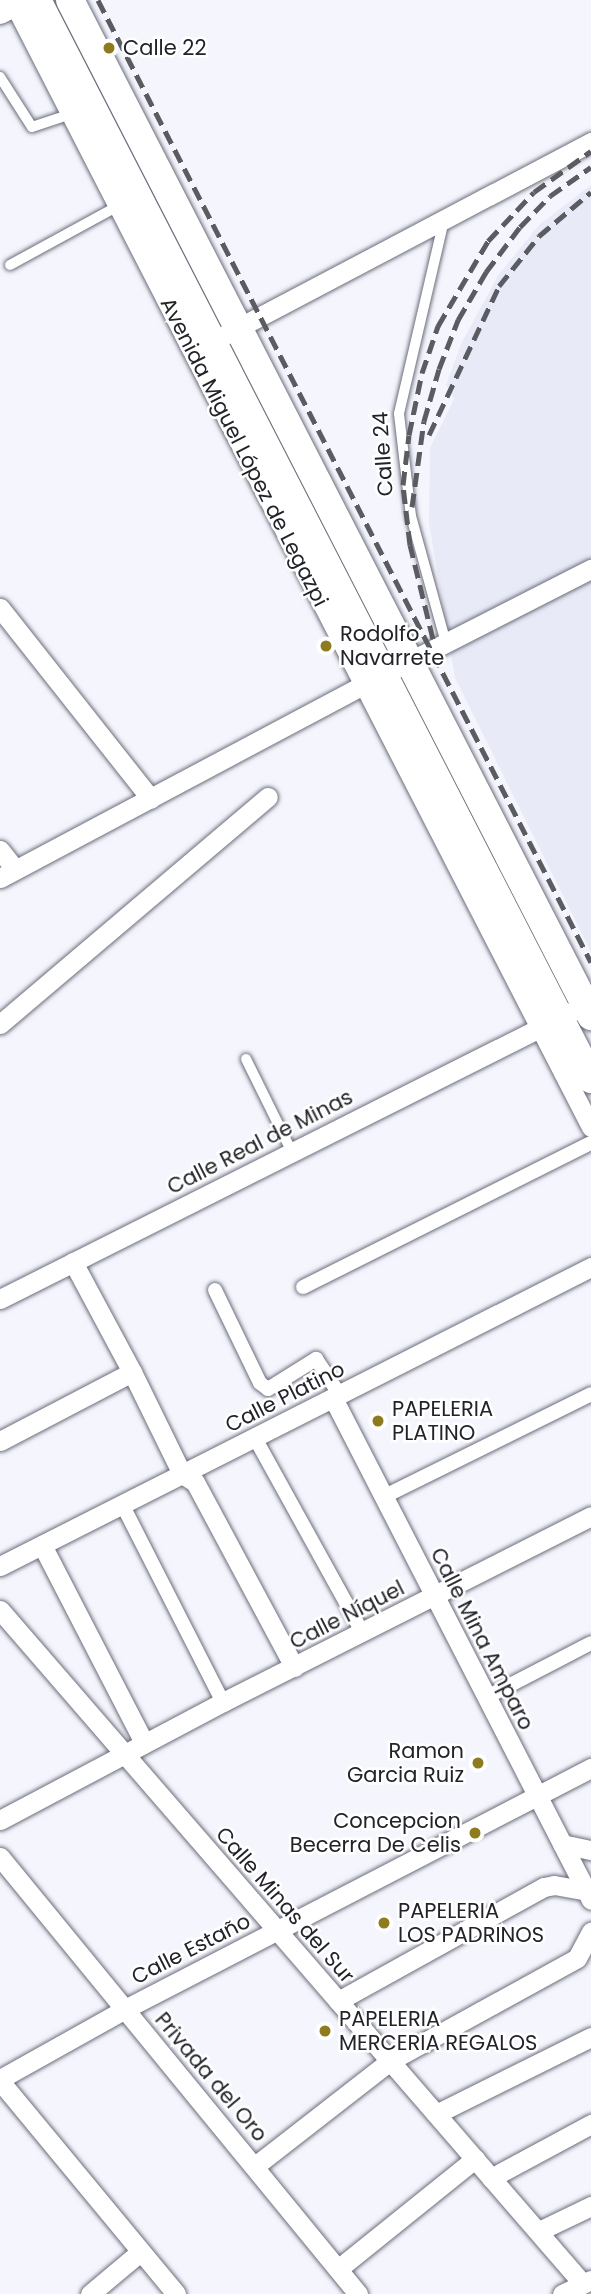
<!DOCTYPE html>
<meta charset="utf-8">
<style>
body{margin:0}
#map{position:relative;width:591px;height:2294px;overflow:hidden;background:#f5f6fd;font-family:Poppins,sans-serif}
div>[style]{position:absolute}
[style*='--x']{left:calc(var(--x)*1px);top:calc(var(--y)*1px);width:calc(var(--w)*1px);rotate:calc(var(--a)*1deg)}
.built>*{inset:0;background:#e8eaf8}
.roads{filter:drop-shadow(0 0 2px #6b6d7b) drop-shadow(0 0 2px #6b6d7b)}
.service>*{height:10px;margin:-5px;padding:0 5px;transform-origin:5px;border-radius:5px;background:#fff}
.pedestrian>*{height:14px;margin:-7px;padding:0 7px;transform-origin:7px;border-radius:7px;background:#fff}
.minor>*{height:19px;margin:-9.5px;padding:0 9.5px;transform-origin:9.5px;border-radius:9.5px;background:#fff}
.tertiary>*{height:24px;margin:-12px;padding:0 12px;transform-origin:12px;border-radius:12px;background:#fff}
.secondary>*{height:28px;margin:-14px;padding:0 14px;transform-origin:14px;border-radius:14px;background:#fff}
.rail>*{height:5px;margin-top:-2.5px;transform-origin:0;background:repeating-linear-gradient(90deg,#5b5c62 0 14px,transparent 0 21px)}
.dots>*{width:19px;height:19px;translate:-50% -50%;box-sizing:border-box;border:4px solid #fff;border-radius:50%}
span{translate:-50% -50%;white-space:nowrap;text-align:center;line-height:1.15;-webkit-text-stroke:5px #fff;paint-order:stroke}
.poi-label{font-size:21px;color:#222329}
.left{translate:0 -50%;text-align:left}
.right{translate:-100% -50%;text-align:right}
.street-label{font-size:21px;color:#222329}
</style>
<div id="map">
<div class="built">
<i style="clip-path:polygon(591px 185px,591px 952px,455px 678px,429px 523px,430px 448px,454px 399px,446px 385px,461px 344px,499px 274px,539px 225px)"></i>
</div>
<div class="roads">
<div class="service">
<i style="--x:0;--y:77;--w:59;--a:57.4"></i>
<i style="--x:32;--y:127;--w:41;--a:-18.4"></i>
<i style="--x:444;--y:220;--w:199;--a:103.1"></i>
<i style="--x:399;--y:414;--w:103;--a:83.3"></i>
<i style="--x:411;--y:516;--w:132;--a:74.6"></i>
<i style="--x:10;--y:265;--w:123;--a:-28.6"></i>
<i style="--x:246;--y:1059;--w:104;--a:63.7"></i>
</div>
<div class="pedestrian">
<i style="--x:303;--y:1287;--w:322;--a:-26.6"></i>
<i style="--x:215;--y:1290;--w:103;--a:64.2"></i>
<i style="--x:260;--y:1383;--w:10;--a:37"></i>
<i style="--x:268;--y:1389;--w:57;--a:-32"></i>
<i style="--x:316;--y:1359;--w:43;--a:56.3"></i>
<i style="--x:255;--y:1438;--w:222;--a:61.1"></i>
<i style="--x:383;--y:1497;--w:232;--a:-26.3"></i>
<i style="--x:122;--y:1504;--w:222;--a:63"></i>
<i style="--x:487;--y:1697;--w:117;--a:-27.4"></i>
</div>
<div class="minor">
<i style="--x:12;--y:0;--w:1267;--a:62.81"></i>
<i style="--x:202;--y:347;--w:440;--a:-27.8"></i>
<i style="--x:0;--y:608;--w:243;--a:51.7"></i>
<i style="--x:0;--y:850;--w:24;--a:52"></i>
<i style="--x:0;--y:878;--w:411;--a:-28"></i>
<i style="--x:363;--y:685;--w:256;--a:-27"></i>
<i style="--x:0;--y:1024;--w:351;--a:-40.3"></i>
<i style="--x:73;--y:1262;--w:125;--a:61.8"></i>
<i style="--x:132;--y:1372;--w:114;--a:63.9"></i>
<i style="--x:182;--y:1474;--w:15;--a:32"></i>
<i style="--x:195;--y:1482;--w:210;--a:61.8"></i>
<i style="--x:0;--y:1299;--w:661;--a:-26.68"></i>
<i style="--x:333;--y:1398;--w:564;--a:62.8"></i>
<i style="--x:0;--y:1441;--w:149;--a:-27.6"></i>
<i style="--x:42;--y:1545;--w:223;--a:62.7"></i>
<i style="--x:0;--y:1566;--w:662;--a:-26.84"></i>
<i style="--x:0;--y:1610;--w:891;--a:49.14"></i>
<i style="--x:0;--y:1820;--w:252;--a:-27.9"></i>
<i style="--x:223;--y:1702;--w:412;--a:-26.8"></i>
<i style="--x:562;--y:1844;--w:30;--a:12"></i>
<i style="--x:0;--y:1857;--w:565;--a:50.67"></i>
<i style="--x:338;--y:2001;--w:235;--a:-29"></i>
<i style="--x:544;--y:1887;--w:10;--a:-11"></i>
<i style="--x:554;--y:1885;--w:34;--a:10"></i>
<i style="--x:0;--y:2079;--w:143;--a:-29.2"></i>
<i style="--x:125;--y:2009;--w:525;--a:-27.35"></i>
<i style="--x:0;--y:2081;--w:276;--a:50.4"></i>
<i style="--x:436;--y:2114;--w:173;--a:-26.4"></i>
<i style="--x:255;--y:2166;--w:171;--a:-37.9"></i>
<i style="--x:390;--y:2061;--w:213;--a:-28.8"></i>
<i style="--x:577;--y:1958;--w:30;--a:-62"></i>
<i style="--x:491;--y:2178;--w:114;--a:-28.4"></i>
<i style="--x:539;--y:2231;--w:58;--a:-25.7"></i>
<i style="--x:338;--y:2269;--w:176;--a:-38.8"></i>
<i style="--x:90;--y:2294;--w:65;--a:-40"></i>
<i style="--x:562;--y:2294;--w:32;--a:-26"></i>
</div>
<div class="tertiary">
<i style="--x:0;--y:12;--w:26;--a:-28"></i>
</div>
<div class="secondary">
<i style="--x:37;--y:0;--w:1213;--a:62.82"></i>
<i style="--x:70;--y:0;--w:1142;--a:62.85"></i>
</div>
</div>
<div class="rail">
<i style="--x:98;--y:0;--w:1081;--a:62.87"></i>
<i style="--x:429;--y:435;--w:165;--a:-64.8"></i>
<i style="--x:499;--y:286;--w:64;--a:-51.3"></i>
<i style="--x:539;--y:236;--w:68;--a:-40.2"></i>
<i style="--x:412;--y:507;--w:87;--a:-82.1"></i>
<i style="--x:424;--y:421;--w:54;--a:-73.9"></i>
<i style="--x:439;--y:369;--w:53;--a:-68.8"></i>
<i style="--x:458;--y:320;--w:56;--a:-59.7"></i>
<i style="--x:486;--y:272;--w:56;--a:-52.9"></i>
<i style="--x:520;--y:227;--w:43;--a:-45.9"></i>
<i style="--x:550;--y:196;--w:50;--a:-35.3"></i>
<i style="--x:433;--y:639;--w:97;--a:-103.7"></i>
<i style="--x:410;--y:545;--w:60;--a:-96.7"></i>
<i style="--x:403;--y:485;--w:50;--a:-83.2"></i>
<i style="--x:409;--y:435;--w:63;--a:-78.2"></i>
<i style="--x:422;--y:373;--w:50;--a:-71.2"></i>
<i style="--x:438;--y:326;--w:99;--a:-59.5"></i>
<i style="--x:488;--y:241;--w:67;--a:-46.8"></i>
<i style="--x:534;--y:192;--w:70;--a:-35.7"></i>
</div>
<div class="dots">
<i style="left:109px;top:48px;background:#8e7a1f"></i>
<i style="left:326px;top:646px;background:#8e7a1f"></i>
<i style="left:378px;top:1421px;background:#8e7a1f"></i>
<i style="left:478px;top:1763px;background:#8e7a1f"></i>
<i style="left:475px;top:1833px;background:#8e7a1f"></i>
<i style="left:384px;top:1923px;background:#8e7a1f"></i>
<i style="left:325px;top:2031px;background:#8e7a1f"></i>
</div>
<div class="poi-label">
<span class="left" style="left:123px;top:48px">Calle 22</span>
<span class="left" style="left:340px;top:646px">Rodolfo<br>Navarrete</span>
<span class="left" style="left:392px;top:1421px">PAPELERIA<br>PLATINO</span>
<span class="right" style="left:464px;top:1763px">Ramon<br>Garcia Ruiz</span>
<span class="right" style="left:461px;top:1833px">Concepcion<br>Becerra De Celis</span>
<span class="left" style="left:398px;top:1923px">PAPELERIA<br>LOS PADRINOS</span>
<span class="left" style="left:339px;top:2031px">PAPELERIA<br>MERCERIA REGALOS</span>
</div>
<div class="street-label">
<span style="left:244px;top:452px;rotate:63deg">Avenida Miguel López de Legazpi</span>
<span style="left:383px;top:454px;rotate:-94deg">Calle 24</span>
<span style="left:260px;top:1142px;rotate:-27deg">Calle Real de Minas</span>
<span style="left:285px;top:1397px;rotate:-27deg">Calle Platino</span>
<span style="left:347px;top:1615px;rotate:-27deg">Calle Níquel</span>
<span style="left:482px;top:1639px;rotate:63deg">Calle Mina Amparo</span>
<span style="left:285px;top:1905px;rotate:49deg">Calle Minas del Sur</span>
<span style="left:191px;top:1949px;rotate:-27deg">Calle Estaño</span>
<span style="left:211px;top:2077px;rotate:50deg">Privada del Oro</span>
</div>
</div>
